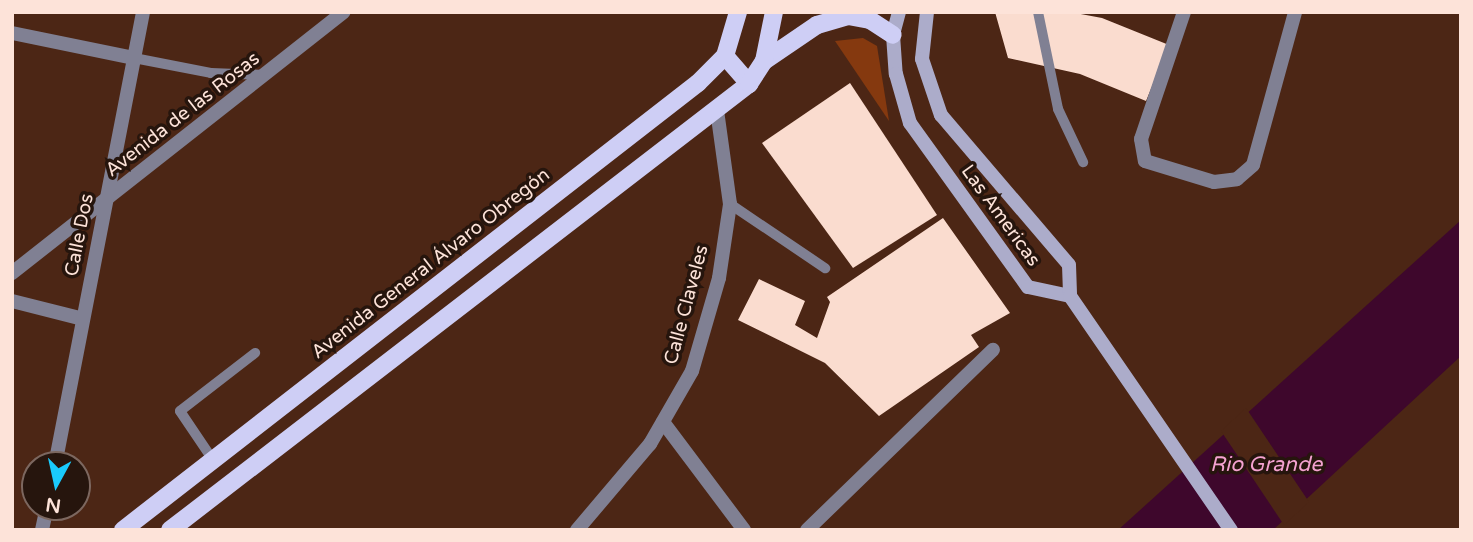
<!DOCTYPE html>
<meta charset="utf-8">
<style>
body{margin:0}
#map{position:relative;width:1473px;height:542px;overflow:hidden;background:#4c2615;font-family:"Varela Round",sans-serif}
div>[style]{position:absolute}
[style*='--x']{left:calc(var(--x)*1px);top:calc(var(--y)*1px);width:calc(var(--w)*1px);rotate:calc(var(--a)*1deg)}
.green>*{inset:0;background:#85390f}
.water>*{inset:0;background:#3e072c}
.pier>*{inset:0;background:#4c2615}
.building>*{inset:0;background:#fadccf}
.service>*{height:10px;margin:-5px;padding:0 5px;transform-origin:5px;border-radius:5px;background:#808093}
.minor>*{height:14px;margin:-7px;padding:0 7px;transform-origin:7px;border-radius:7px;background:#808093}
.secondary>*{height:14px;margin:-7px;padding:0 7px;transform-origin:7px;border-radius:7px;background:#acacca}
.primary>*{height:18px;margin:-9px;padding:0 9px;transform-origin:9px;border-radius:9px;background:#cecef5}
span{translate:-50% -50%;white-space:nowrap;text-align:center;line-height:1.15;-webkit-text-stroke:7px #26150d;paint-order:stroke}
.street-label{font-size:19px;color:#fde3d9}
.water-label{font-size:21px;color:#f4a2d0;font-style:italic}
.frame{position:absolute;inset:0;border:14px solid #fde3d9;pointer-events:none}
.north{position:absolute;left:21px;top:451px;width:70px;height:70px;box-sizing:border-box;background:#26150d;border:2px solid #7c675f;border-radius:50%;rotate:188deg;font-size:19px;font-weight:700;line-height:28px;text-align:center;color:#fde3d9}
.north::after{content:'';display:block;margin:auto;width:24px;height:32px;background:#1acafc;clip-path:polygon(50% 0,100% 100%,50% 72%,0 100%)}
</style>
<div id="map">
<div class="green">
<i style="clip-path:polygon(863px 38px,877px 46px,889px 121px,835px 41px)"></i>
</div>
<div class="water">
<i style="clip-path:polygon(1461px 220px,1461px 356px,1273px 530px,1118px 530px)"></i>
</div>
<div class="pier">
<i style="clip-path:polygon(1246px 408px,1309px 502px,1284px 525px,1221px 431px)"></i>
</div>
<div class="building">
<i style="clip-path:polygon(995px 12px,1070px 12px,1102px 18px,1169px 45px,1146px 101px,1080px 74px,1008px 58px)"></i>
<i style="clip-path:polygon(850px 83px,937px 215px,853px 268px,762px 143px)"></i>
<i style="clip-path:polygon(943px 218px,1010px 313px,971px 335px,979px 347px,879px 416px,825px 363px,738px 320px,759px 279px,805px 301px,795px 325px,817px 338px,830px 302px,827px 297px)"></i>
</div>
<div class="service">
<i style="--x:1038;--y:12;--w:99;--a:78.3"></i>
<i style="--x:1058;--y:109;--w:59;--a:64.7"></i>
<i style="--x:134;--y:58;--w:78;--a:11"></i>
<i style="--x:211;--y:73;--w:54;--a:2.1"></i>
<i style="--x:730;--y:204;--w:115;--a:34"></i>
<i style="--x:213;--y:460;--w:59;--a:-124"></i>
<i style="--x:180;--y:411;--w:95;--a:-37.7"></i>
</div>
<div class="minor">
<i style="--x:1184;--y:12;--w:134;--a:108.7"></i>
<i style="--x:1141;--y:139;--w:22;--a:80"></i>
<i style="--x:1145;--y:161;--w:72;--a:16.9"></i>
<i style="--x:1214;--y:182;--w:23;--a:-7"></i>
<i style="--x:1237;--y:179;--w:21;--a:-41"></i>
<i style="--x:1253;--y:165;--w:159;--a:-74.6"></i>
<i style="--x:12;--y:33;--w:125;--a:11.6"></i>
<i style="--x:12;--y:273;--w:422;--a:-38.2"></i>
<i style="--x:12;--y:301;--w:73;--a:14.2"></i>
<i style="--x:663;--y:422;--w:135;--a:53.1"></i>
<i style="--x:55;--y:465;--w:461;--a:-79"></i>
<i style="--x:42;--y:530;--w:24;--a:-78"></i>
<i style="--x:577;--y:530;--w:113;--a:-49.7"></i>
<i style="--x:650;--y:444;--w:84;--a:-60.1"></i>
<i style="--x:692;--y:371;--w:97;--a:-73.8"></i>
<i style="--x:719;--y:278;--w:75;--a:-81.5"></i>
<i style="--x:730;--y:204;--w:95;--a:-97.9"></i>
<i style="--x:807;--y:530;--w:259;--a:-44.1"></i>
</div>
<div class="secondary">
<i style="--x:899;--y:12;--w:24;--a:105"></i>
<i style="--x:893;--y:35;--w:39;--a:86"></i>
<i style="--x:896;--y:74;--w:51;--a:74.1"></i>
<i style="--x:910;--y:123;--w:202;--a:54.3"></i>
<i style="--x:1028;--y:287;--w:43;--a:12.1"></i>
<i style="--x:927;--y:12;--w:47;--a:96.1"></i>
<i style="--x:922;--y:59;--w:59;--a:71.3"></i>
<i style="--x:941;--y:115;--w:197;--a:49.5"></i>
<i style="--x:1069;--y:265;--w:31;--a:88"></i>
<i style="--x:1070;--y:296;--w:284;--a:55.5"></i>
</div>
<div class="primary">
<i style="--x:725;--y:56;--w:37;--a:49"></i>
<i style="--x:764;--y:61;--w:64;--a:-34.2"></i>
<i style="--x:817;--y:25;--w:32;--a:-16"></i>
<i style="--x:848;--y:16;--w:22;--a:10"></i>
<i style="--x:870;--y:20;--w:27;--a:33"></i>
<i style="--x:123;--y:530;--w:728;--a:-37.86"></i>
<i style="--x:698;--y:83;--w:38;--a:-45"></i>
<i style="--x:725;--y:56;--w:46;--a:-73.5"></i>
<i style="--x:170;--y:530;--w:731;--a:-37.61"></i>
<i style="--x:749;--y:84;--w:27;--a:-57"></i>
<i style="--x:764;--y:61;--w:50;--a:-78.5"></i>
</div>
<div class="street-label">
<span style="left:183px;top:115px;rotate:-38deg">Avenida de las Rosas</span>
<span style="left:1000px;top:216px;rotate:54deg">Las Americas</span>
<span style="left:80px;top:235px;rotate:-79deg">Calle Dos</span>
<span style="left:431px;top:264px;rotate:-38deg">Avenida General Álvaro Obregón</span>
<span style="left:687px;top:305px;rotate:-75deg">Calle Claveles</span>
</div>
<div class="water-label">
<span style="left:1266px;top:465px">Rio Grande</span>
</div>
<div class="frame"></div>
<div class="north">N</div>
</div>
